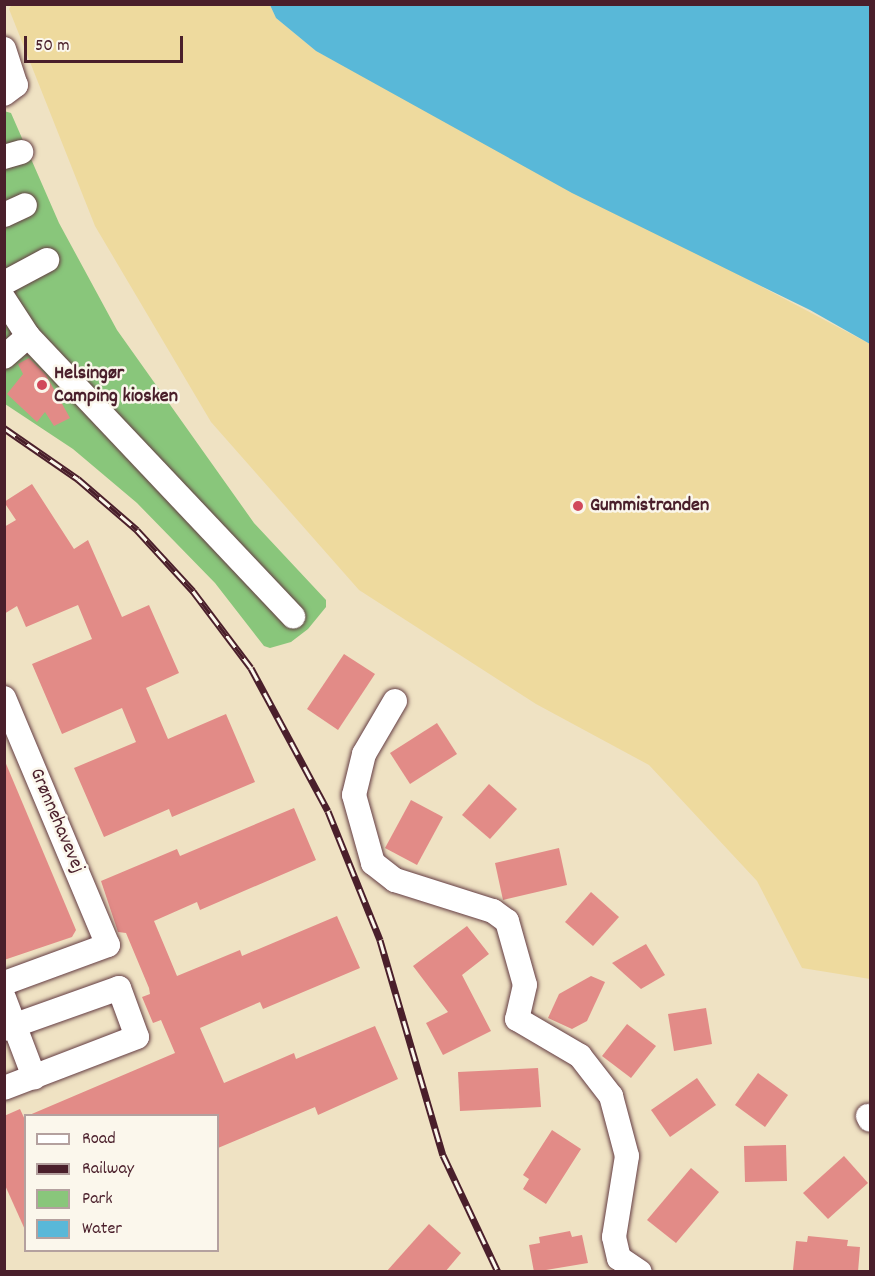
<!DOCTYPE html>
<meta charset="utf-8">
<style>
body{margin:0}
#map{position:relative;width:875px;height:1276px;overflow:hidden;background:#efe2c3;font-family:Dekko,sans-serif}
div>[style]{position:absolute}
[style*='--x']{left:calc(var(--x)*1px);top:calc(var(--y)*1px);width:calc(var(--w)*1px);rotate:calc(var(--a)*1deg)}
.green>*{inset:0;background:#89c67b}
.sand>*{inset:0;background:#eeda9e}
.water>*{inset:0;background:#59b8d8}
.building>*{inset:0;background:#e28b87}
.roads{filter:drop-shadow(0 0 2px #633c42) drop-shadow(0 0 2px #633c42)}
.minor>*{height:24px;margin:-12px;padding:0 12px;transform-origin:12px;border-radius:12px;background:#fff}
.rail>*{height:7px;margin-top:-3.5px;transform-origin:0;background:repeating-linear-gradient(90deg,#fbf7ec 0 14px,#4a1f2b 0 28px);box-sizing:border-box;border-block:2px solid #4a1f2b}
.dots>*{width:16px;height:16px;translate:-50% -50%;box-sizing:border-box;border:3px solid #fbf7ec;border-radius:50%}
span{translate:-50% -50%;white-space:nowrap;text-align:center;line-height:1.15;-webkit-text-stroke:5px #fbf7ec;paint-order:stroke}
.poi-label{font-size:20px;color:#4a1f2b;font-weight:700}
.left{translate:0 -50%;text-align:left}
.street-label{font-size:20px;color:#4a1f2b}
.frame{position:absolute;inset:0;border:6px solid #4a1f2b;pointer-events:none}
.legend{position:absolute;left:24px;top:1114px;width:195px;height:138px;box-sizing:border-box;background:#fbf7ec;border:2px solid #b4a19f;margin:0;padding:8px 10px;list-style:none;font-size:18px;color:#4a1f2b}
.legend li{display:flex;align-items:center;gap:12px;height:30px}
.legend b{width:30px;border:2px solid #b4a19f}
.scale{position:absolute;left:24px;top:36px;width:159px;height:27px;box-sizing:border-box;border:3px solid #4a1f2b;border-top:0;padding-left:8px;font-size:18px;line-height:21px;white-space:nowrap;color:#4a1f2b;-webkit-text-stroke:4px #fbf7ec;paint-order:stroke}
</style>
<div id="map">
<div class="green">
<i style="clip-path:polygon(4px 111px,11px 113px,59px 223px,117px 330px,254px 523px,326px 600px,326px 607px,308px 629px,291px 642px,270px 648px,264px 646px,215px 583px,137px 503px,73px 449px,5px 404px)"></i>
</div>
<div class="sand">
<i style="clip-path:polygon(12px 4px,270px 5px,276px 18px,316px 51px,870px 344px,870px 979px,802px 968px,757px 881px,649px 765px,536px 704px,359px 590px,211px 422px,95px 226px,9px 9px)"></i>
</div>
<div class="water">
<i style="clip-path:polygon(270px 5px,870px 5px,870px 344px,810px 310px,572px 193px,316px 51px,276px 18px)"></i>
</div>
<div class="building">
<i style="clip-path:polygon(29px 358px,46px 375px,70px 418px,54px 426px,45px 412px,37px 422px,7px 394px,23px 374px,18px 364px)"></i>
<i style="clip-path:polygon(32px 484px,74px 549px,88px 540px,122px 617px,149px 605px,179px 673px,146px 688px,168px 739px,226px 714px,255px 782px,172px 817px,169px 809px,104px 837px,74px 768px,136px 742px,122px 708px,62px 734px,32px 664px,92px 639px,78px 605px,26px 627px,17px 606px,4px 614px,4px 527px,16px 520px,4px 502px)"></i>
<i style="clip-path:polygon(344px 654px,375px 674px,338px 730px,307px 709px)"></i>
<i style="clip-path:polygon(437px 723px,457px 754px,410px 784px,390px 753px)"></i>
<i style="clip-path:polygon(4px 759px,76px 930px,72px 937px,4px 960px)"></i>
<i style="clip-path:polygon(489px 784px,517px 809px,490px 839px,462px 815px)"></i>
<i style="clip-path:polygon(411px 800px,443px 817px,417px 865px,385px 848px)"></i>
<i style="clip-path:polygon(294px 808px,316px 860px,200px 910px,197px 902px,154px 921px,177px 976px,240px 950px,242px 956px,337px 916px,360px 968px,263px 1009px,260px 1002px,200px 1028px,224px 1083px,294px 1053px,296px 1059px,375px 1026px,398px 1079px,318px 1115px,315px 1107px,218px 1148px,218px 1116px,27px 1116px,175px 1053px,161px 1020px,153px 1023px,142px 997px,150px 994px,149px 988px,126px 933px,118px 932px,101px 881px,177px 849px,180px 856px)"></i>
<i style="clip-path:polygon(559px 848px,567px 885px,503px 900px,495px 863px)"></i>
<i style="clip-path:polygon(591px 892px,619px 917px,593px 946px,565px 922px)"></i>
<i style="clip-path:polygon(467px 926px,489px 954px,462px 975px,491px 1031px,443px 1055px,426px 1023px,448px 1012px,413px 966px)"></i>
<i style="clip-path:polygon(646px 944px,665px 975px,641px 989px,612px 963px)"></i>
<i style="clip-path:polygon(591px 976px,605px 982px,587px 1021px,572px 1029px,548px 1018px,559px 994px)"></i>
<i style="clip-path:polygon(706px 1008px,712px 1044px,674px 1051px,668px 1014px)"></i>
<i style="clip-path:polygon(627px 1024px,656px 1046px,631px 1078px,602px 1056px)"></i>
<i style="clip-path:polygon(538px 1068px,541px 1107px,460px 1111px,458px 1072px)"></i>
<i style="clip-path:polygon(758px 1073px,788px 1095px,765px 1127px,735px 1105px)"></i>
<i style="clip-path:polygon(697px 1078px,716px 1105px,670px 1137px,651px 1110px)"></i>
<i style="clip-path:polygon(20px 1109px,26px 1122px,26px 1232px,4px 1183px,4px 1116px)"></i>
<i style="clip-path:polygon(552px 1130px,581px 1149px,546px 1204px,523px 1189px,529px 1179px,523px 1175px)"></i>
<i style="clip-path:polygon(786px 1145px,787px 1181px,745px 1182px,744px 1146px)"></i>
<i style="clip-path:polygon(844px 1156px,868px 1183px,828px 1219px,803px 1193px)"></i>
<i style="clip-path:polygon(691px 1168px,719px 1192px,676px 1243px,647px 1220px)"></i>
<i style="clip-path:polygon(429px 1224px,461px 1253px,445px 1272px,386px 1272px)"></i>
<i style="clip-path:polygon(570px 1231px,572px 1237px,582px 1235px,588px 1263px,534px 1272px,529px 1245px,540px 1243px,539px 1237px)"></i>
<i style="clip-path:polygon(808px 1236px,848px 1240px,847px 1246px,860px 1247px,858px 1272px,793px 1270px,796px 1241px,807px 1242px)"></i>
</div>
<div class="roads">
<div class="minor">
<i style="--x:4;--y:49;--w:38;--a:72"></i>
<i style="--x:16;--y:85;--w:15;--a:143"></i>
<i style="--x:4;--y:157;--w:18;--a:-16"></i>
<i style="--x:4;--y:215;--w:23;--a:-25"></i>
<i style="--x:4;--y:283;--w:49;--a:-28.1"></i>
<i style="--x:4;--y:299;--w:44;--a:57"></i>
<i style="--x:4;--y:357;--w:32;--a:-41"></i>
<i style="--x:28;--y:336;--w:386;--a:46.6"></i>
<i style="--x:4;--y:698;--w:268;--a:67.2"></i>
<i style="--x:108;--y:945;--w:111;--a:159.9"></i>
<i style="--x:395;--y:701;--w:61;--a:120.3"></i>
<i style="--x:364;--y:754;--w:42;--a:103.7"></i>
<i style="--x:354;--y:795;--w:71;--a:74.4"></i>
<i style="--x:373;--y:863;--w:28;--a:38"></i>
<i style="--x:395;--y:880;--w:103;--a:17.6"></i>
<i style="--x:493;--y:911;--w:17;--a:36"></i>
<i style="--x:507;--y:921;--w:66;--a:74.3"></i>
<i style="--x:525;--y:985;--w:35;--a:103"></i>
<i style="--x:517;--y:1019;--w:73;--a:30.4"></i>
<i style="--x:580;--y:1056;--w:51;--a:52.2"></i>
<i style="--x:611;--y:1096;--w:62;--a:75.1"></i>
<i style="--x:627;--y:1156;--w:82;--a:99.1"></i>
<i style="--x:614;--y:1237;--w:22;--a:77"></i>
<i style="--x:619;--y:1258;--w:25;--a:34"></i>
<i style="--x:4;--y:998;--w:85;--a:69.2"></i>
<i style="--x:4;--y:1029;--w:122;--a:-19.6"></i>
<i style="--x:119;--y:988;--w:52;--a:69.8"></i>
<i style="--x:137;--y:1037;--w:142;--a:159"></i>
<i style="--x:868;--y:1116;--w:4;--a:63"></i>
</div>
</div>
<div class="rail">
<i style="--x:4;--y:428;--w:90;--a:34.6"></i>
<i style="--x:78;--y:479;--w:78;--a:40.8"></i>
<i style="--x:137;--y:530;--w:83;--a:47.4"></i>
<i style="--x:193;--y:591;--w:96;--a:53"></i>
<i style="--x:251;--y:668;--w:162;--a:61.7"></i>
<i style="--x:328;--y:811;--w:139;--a:68"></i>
<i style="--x:380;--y:940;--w:224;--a:73.7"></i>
<i style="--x:443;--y:1155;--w:129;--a:64.8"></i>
</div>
<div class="dots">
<i style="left:42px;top:385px;background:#d1495b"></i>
<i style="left:578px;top:506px;background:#d1495b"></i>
</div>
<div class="poi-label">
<span class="left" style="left:54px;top:386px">Helsingør<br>Camping kiosken</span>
<span class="left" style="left:590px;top:506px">Gummistranden</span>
</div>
<div class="street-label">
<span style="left:56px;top:821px;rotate:67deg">Grønnehavevej</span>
</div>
<div class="frame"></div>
<ul class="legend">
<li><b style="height:8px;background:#fff"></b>Road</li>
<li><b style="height:8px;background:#4a1f2b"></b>Railway</li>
<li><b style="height:16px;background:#89c67b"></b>Park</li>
<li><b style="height:16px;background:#59b8d8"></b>Water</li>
</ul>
<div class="scale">50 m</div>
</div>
